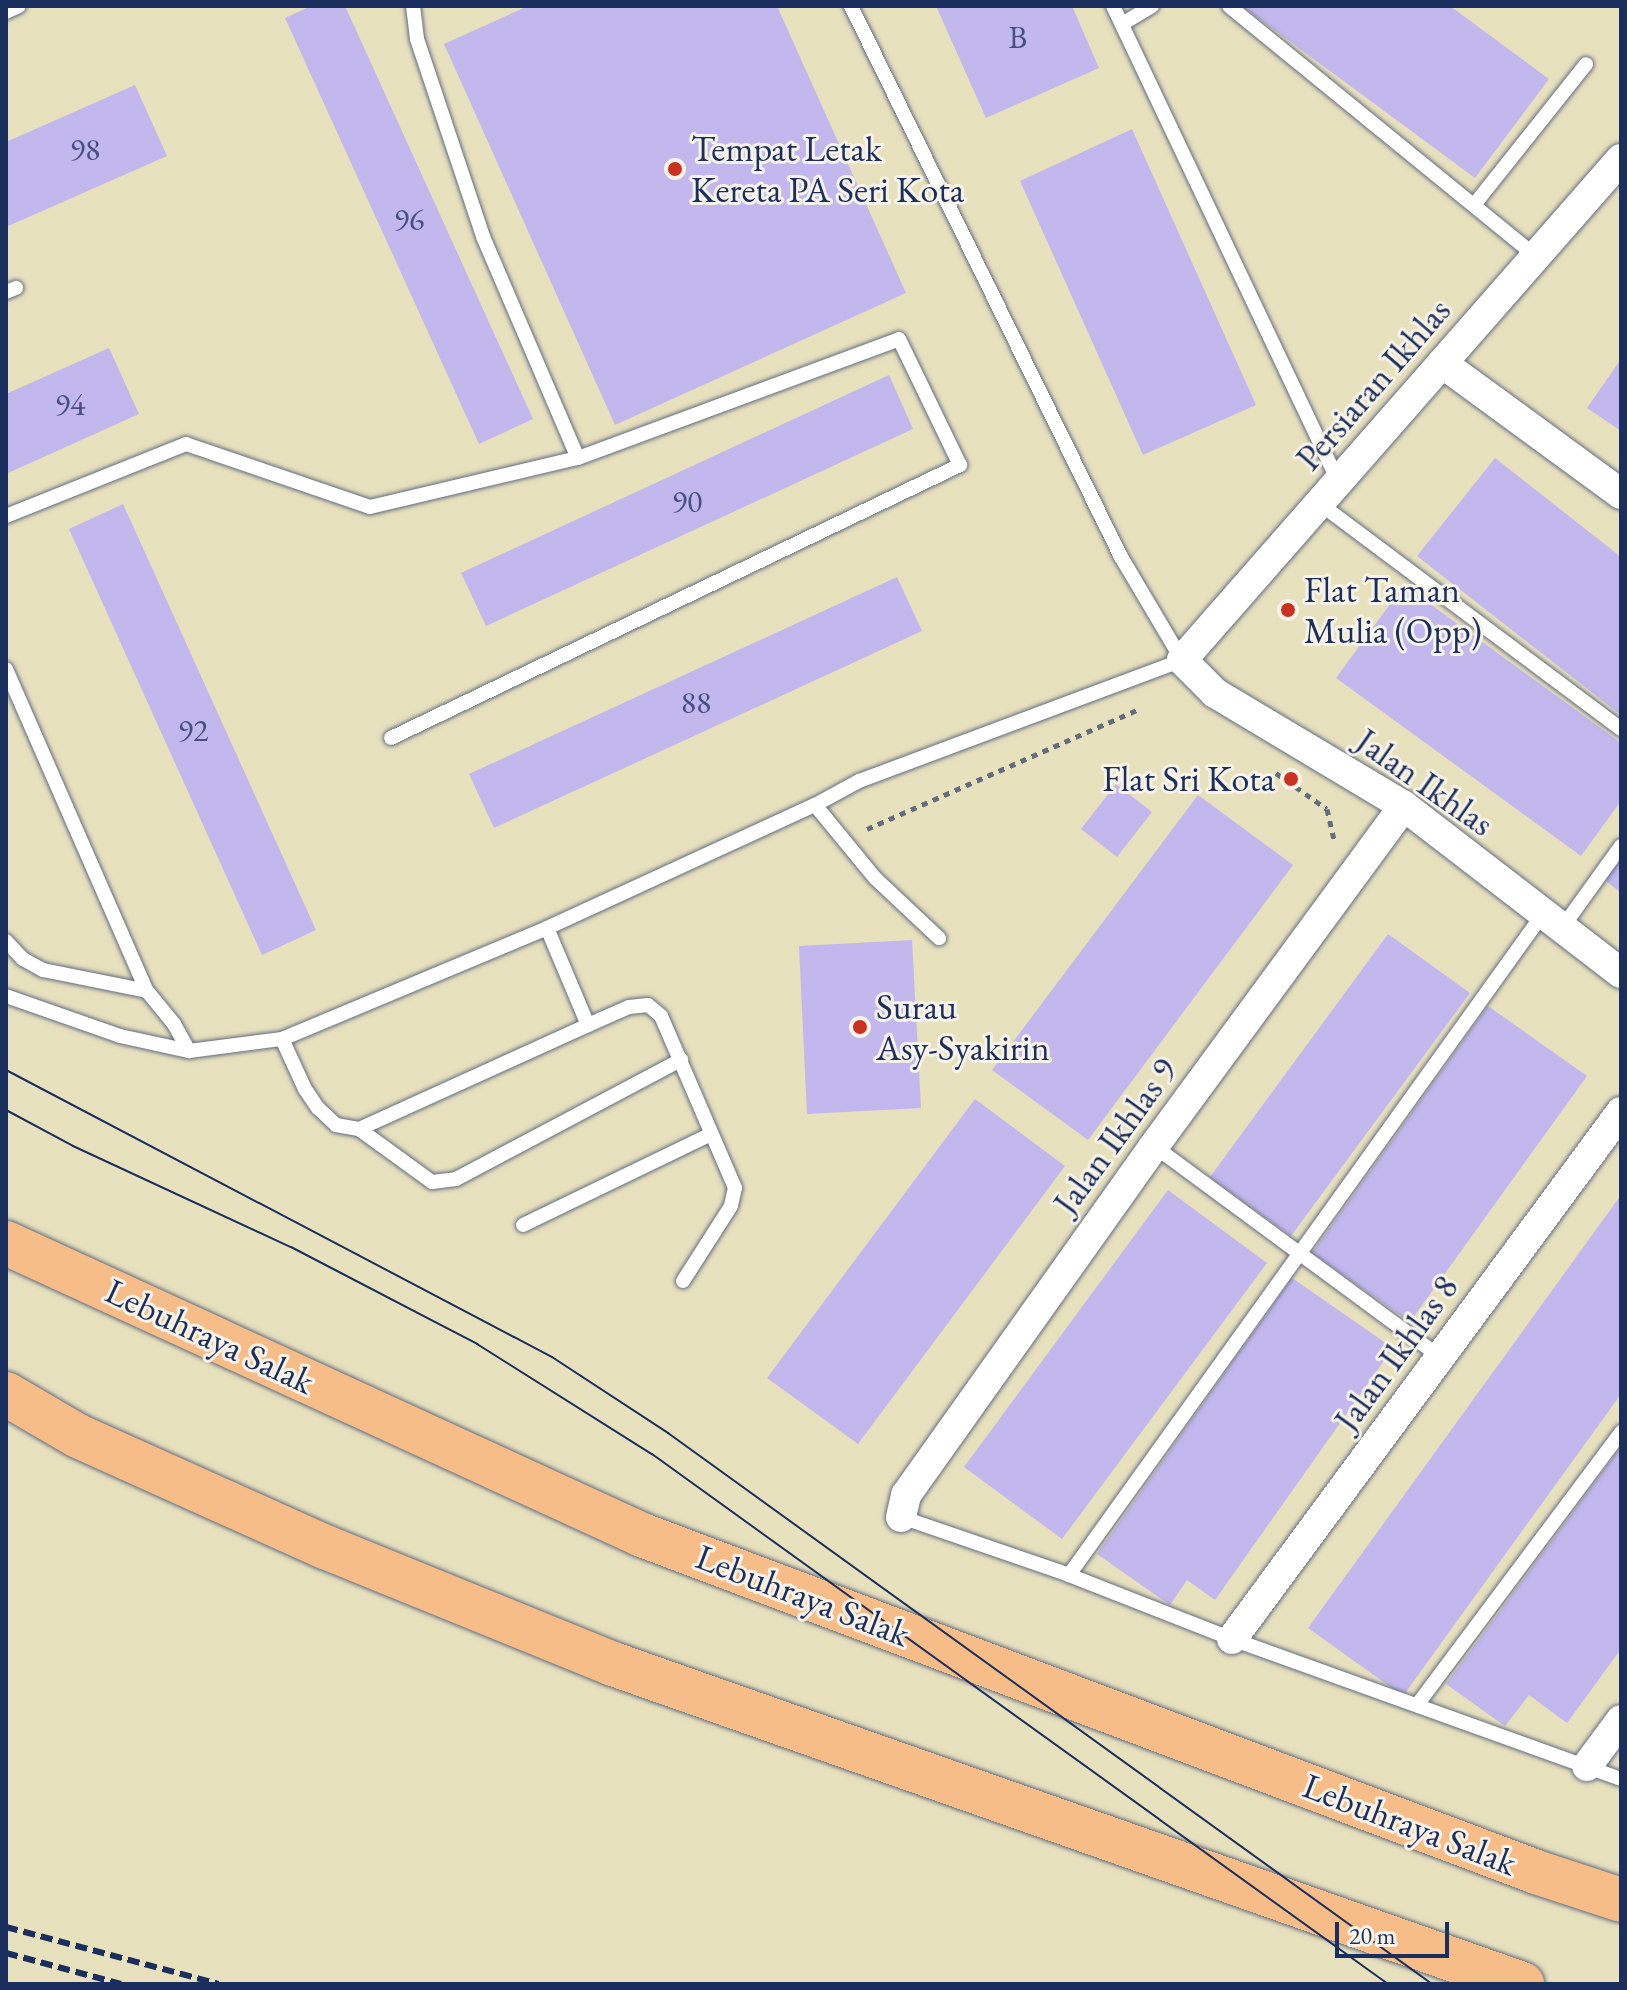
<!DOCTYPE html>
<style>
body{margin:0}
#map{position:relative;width:1627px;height:1990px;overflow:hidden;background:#e8e1be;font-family:"EB Garamond",serif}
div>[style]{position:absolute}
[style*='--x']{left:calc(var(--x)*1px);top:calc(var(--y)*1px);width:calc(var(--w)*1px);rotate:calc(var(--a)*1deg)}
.building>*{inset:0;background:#c2b8ee}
.path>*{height:5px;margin-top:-2.5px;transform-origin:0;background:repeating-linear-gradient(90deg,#636d80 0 6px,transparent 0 12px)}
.roads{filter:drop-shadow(0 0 2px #636d80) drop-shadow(0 0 2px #636d80)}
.lane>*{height:14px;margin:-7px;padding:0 7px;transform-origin:7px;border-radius:7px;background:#fff}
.street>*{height:30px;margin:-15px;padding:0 15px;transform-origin:15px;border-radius:15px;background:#fff}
.highway>*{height:44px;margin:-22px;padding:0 22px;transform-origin:22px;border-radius:22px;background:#f7bd88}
.tram>*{height:2px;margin:-1px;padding:0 1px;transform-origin:1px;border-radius:1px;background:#1b2f5e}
.rail>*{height:6px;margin-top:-3px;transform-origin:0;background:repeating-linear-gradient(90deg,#1b2f5e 0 12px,transparent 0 18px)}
.dots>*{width:22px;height:22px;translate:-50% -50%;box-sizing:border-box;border:4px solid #f7f3e8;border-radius:50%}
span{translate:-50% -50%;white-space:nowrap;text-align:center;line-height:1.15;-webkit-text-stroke:6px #f7f3e8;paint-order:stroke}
.number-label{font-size:32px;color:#455182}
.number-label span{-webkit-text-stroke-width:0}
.poi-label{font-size:36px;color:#1b2f5e}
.left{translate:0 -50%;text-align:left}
.right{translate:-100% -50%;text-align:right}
.street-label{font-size:36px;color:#1b2f5e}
.frame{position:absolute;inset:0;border:8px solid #1b2f5e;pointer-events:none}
.scale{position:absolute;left:1335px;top:1922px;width:114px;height:36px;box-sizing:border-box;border:4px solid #1b2f5e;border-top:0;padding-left:10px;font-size:24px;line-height:28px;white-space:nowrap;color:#1b2f5e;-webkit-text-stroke:6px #f7f3e8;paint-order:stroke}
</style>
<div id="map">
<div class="building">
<i style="clip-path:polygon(311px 6px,345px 6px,533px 419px,479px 444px,285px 18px)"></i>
<i style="clip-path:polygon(528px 6px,777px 6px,906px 293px,615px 425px,444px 44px)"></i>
<i style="clip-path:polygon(936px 6px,1072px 6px,1099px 68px,986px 118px)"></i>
<i style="clip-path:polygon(1242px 6px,1450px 6px,1549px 79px,1475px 178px)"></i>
<i style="clip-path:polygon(135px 85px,167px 156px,6px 227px,6px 142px)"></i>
<i style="clip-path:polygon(1132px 129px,1256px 405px,1143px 455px,1020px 181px)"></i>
<i style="clip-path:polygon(109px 348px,139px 414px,6px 474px,6px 394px)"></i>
<i style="clip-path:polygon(1621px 359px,1621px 431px,1587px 408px)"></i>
<i style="clip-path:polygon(889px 375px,913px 429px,486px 626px,461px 573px)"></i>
<i style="clip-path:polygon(1495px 458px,1621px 557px,1621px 715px,1417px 556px)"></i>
<i style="clip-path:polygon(123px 504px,316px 930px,262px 955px,69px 529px)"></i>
<i style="clip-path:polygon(897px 577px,922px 631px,494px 828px,469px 774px)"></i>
<i style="clip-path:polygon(1404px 585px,1621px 743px,1621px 801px,1581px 856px,1336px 678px)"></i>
<i style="clip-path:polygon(1116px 784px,1152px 812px,1117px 857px,1081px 829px)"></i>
<i style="clip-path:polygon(1198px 795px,1293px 865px,1088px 1140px,992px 1070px)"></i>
<i style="clip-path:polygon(1621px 859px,1621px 893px,1605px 880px)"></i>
<i style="clip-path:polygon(1388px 934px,1470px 993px,1291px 1236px,1210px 1177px)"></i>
<i style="clip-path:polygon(912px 940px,921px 1108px,807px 1114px,799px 946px)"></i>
<i style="clip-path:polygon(1488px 1006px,1587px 1076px,1410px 1322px,1312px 1253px)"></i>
<i style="clip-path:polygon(975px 1099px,1065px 1166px,858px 1444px,767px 1378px)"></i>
<i style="clip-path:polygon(1168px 1190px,1267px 1263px,1062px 1539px,964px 1467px)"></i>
<i style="clip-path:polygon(1621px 1195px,1621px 1394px,1403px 1696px,1308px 1628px)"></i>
<i style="clip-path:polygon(1292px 1278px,1393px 1348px,1215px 1600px,1187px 1580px,1170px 1605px,1097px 1554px)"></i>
<i style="clip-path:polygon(1621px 1447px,1621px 1649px,1567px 1723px,1529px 1695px,1505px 1726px,1446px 1684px)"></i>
</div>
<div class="path">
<i style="--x:1276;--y:773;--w:62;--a:35.2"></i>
<i style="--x:1327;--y:809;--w:31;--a:77"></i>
<i style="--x:867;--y:829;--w:295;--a:-23.8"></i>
</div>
<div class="roads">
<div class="lane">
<i style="--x:413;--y:6;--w:33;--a:83"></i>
<i style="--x:417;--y:39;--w:211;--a:71.5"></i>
<i style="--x:484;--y:239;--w:238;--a:66.8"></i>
<i style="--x:1113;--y:6;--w:526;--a:64.65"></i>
<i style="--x:1229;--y:6;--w:396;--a:39.2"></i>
<i style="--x:6;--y:12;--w:14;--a:-25"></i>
<i style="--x:1122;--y:24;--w:35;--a:-31"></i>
<i style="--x:1474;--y:205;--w:180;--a:-51.5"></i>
<i style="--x:6;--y:292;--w:11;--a:-22"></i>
<i style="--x:1319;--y:503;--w:377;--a:36.8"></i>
<i style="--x:6;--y:516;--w:194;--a:-21.8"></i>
<i style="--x:186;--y:444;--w:194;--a:18.9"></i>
<i style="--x:370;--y:507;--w:214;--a:-13.3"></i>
<i style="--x:578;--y:458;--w:342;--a:-20.3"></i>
<i style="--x:899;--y:339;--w:140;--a:64.2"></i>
<i style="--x:960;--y:465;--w:631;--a:154.37"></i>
<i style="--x:6;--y:669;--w:352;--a:66.4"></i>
<i style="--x:147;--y:991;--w:43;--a:50.7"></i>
<i style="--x:174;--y:1024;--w:31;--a:61"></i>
<i style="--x:815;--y:805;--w:94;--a:50.6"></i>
<i style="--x:875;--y:878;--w:88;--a:43.2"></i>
<i style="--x:547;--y:928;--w:105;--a:67.1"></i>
<i style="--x:588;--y:1025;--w:45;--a:-23.7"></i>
<i style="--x:629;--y:1007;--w:19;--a:-6"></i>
<i style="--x:648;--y:1005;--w:17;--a:40"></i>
<i style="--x:661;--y:1016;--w:187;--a:66.7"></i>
<i style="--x:735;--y:1188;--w:18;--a:103"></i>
<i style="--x:731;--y:1206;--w:89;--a:122.6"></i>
<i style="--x:1562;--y:928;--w:101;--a:-54.3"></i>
<i style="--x:6;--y:941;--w:25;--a:47"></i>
<i style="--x:23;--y:959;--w:23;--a:29"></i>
<i style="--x:43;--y:970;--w:106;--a:11.4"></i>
<i style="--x:6;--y:996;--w:121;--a:19.3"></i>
<i style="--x:120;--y:1036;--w:71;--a:12.3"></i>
<i style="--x:189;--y:1051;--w:94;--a:-7.4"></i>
<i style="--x:282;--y:1039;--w:287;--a:-22.7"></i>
<i style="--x:547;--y:928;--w:295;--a:-24.7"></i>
<i style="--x:815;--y:805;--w:50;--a:-28.6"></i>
<i style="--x:859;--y:781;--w:345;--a:-20.5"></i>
<i style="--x:1182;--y:660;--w:120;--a:-120.6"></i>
<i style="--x:1121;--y:557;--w:614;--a:-116.11"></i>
<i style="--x:282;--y:1039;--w:55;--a:65.3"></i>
<i style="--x:305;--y:1089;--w:23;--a:56"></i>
<i style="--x:318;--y:1108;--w:25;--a:43"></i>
<i style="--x:336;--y:1125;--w:23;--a:10"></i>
<i style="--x:359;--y:1129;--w:252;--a:-24.4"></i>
<i style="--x:359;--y:1129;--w:90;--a:36"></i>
<i style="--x:432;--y:1182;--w:24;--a:-7"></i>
<i style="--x:456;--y:1179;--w:255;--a:-27.9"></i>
<i style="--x:1154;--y:1146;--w:355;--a:36.4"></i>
<i style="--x:523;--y:1225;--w:209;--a:-25.8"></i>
<i style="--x:901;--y:1517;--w:178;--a:19"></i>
<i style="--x:1069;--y:1575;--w:175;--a:21.4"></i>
<i style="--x:1232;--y:1639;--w:413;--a:19.8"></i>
<i style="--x:1069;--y:1575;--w:813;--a:-54.36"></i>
<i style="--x:1417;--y:1705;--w:341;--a:-53.2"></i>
</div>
<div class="street">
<i style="--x:1621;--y:159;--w:666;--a:131.23"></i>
<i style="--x:1182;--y:660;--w:47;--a:45"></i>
<i style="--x:1215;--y:693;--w:220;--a:30.9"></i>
<i style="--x:1404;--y:806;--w:274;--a:37.6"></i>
<i style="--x:1442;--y:363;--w:222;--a:36.2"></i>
<i style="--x:901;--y:1517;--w:23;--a:-77"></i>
<i style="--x:906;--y:1495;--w:428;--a:-54.6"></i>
<i style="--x:1154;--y:1146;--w:422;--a:-53.7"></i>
<i style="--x:1232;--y:1639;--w:655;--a:-53.57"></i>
<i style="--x:1587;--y:1766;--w:57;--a:-53.5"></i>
</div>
<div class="highway">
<i style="--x:6;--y:1243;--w:700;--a:24.66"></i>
<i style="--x:642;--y:1535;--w:955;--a:20.65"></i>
<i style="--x:1536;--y:1872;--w:89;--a:18.2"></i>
<i style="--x:6;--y:1394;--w:83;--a:30.3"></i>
<i style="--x:78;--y:1436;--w:271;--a:24.2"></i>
<i style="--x:325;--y:1547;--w:311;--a:22.1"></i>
<i style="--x:613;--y:1664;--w:964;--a:19.39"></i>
</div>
</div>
<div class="tram">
<i style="--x:6;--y:1070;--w:617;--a:27.73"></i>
<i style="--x:552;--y:1357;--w:139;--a:33.2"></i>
<i style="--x:668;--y:1433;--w:942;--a:35.8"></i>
<i style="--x:6;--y:1110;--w:76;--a:28.2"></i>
<i style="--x:73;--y:1146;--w:240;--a:24.9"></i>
<i style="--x:291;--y:1247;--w:210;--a:27.5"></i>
<i style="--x:477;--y:1344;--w:207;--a:32.2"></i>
<i style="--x:652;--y:1454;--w:907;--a:35.76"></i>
</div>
<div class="rail">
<i style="--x:6;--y:1927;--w:220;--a:15"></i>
<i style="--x:6;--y:1953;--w:119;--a:15.1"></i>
</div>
<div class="dots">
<i style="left:675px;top:169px;background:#c8321e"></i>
<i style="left:1288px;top:610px;background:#c8321e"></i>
<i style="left:1291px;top:779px;background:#c8321e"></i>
<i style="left:860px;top:1027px;background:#c8321e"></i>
</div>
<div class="number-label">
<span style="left:1018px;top:37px">B</span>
<span style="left:85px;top:149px">98</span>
<span style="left:409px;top:219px">96</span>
<span style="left:70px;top:404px">94</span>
<span style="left:687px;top:501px">90</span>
<span style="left:696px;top:702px">88</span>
<span style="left:193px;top:730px">92</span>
</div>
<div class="poi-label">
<span class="left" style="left:691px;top:169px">Tempat Letak<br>Kereta PA Seri Kota</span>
<span class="left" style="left:1304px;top:610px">Flat Taman<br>Mulia (Opp)</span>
<span class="right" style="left:1275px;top:779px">Flat Sri Kota</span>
<span class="left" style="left:876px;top:1027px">Surau<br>Asy-Syakirin</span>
</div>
<div class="street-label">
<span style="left:1373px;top:384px;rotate:-49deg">Persiaran Ikhlas</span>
<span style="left:1425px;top:782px;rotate:35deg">Jalan Ikhlas</span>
<span style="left:1115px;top:1136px;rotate:-54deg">Jalan Ikhlas 9</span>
<span style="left:210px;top:1336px;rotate:25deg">Lebuhraya Salak</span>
<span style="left:1396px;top:1353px;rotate:-54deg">Jalan Ikhlas 8</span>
<span style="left:803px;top:1595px;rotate:21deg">Lebuhraya Salak</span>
<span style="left:1410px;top:1824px;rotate:21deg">Lebuhraya Salak</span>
</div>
<div class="frame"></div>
<div class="scale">20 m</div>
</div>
